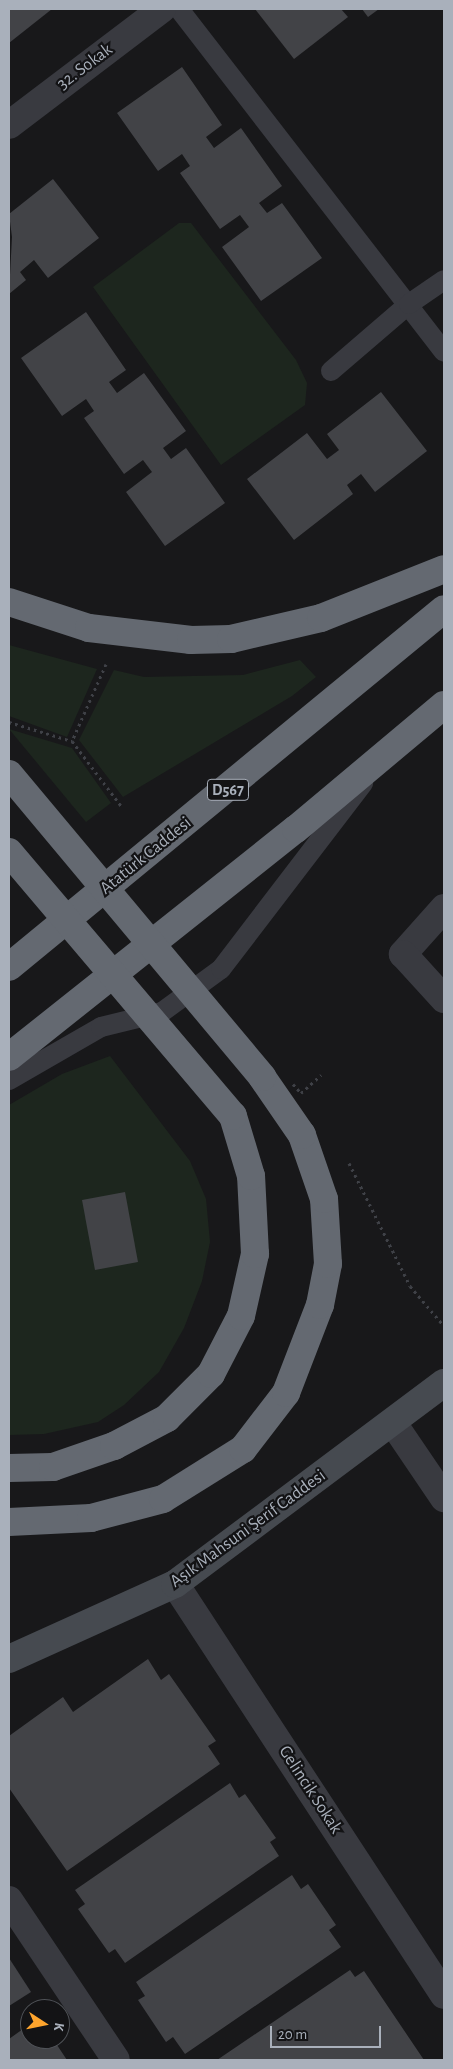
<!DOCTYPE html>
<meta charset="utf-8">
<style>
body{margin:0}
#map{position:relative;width:453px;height:2069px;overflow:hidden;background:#18181a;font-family:"Alegreya Sans",sans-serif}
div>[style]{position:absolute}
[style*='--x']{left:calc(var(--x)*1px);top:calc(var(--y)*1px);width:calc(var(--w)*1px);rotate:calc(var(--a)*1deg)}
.green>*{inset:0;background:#1d261e}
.building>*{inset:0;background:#424347}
.path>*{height:3px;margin-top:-1.5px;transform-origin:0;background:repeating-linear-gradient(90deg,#3f4147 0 2.5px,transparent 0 6.5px)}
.lane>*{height:20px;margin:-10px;padding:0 10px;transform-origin:10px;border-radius:10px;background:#393a40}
.street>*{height:28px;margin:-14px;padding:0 14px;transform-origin:14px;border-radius:14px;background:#393a40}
.secondary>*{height:28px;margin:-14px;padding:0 14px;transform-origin:14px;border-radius:14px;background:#464a50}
.highway>*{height:28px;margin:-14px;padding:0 14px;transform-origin:14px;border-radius:14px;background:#646971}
.path-bridge>*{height:3px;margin-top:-1.5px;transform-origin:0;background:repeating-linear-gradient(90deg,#3f4147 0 2.5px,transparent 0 6.5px)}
.highway-bridge>*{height:28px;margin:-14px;padding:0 14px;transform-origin:14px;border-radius:14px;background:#646971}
span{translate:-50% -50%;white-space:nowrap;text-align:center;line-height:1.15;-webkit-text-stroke:4.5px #131315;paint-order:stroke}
.shield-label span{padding:1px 4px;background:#131315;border:1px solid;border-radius:4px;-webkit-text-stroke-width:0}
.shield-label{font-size:16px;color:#a9b0bb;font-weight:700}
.street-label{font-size:18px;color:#a9b0bb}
.frame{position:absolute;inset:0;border:10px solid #a9b0bb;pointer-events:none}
.north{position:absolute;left:20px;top:1999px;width:50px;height:50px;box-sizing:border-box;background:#131315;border:1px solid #4f5257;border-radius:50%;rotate:101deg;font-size:14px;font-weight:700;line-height:20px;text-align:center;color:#a9b0bb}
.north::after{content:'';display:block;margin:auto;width:18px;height:22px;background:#fda42d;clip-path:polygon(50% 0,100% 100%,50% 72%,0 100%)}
.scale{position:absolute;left:270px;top:2026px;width:111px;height:22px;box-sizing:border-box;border:2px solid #a9b0bb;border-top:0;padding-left:6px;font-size:15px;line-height:18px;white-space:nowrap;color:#a9b0bb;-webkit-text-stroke:4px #131315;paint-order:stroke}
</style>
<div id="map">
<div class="green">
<i style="clip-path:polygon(179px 223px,191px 223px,296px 360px,307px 383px,305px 405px,221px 465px,93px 287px)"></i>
<i style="clip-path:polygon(9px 645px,97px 669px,67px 737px,9px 716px)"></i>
<i style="clip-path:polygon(300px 660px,316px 677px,292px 696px,123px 797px,79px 740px,114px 670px,144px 677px,243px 675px)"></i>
<i style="clip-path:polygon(9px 729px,72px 748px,111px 803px,86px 822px)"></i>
<i style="clip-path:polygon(110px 1056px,190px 1161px,206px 1199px,210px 1242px,202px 1281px,184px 1328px,159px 1372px,124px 1405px,98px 1422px,44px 1434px,9px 1435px,9px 1105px,62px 1074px)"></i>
</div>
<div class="building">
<i style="clip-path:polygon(9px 9px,52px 9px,9px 43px)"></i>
<i style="clip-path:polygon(255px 9px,341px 9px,348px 17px,294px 59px)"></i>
<i style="clip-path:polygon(362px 9px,379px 9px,368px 17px)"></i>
<i style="clip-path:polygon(182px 67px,222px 125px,206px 137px,214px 148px,241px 128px,282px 186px,259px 203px,267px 213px,282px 203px,322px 258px,261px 301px,222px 247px,249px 227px,240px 215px,220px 229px,180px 173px,190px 166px,182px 154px,158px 171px,117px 113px)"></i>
<i style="clip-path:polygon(53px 179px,99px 238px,48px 278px,34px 260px,20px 272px,26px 280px,9px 294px,12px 237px,9px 214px)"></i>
<i style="clip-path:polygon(86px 312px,126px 370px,109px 382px,117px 393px,144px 373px,186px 431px,163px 448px,171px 459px,186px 448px,225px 503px,165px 546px,126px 492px,152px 472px,143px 460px,124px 474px,84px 418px,94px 411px,86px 399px,62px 416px,21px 358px)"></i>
<i style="clip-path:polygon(381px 392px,427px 451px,375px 492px,361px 474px,347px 485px,353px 494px,294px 540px,247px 479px,307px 433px,327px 459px,339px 450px,327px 434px)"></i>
<i style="clip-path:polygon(125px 1192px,138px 1262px,95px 1270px,82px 1200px)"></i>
<i style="clip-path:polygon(148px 1659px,161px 1680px,169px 1674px,216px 1741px,208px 1746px,220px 1764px,67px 1871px,9px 1788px,9px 1736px,63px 1697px,73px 1712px)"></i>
<i style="clip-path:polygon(230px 1783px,239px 1798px,245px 1794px,276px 1838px,270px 1842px,279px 1856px,125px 1963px,115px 1949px,109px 1953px,78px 1909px,85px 1904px,75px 1890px)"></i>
<i style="clip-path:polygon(292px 1875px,301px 1889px,308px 1884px,336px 1925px,329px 1930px,341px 1947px,185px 2054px,173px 2037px,166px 2042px,138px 2000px,145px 1996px,136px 1982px)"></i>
<i style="clip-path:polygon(9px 1958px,31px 1992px,9px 2006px)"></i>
<i style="clip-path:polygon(350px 1970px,355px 1977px,364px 1971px,424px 2060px,217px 2060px)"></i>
<i style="clip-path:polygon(30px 2024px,30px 2039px,53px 2039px,67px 2060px,9px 2060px,9px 2039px)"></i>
</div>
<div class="path">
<i style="--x:106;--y:664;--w:84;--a:113.8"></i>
<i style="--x:72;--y:741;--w:83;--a:52.9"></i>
<i style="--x:9;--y:722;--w:66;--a:16.8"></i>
<i style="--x:349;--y:1163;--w:137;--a:63.6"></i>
<i style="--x:410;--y:1286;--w:52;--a:49.6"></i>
</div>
<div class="lane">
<i style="--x:179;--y:9;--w:433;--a:52.3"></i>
<i style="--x:331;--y:371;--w:103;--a:-40.7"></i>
<i style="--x:409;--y:304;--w:42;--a:-34.4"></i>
<i style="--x:9;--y:1080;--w:106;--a:-29.9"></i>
<i style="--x:101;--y:1027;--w:63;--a:-13.8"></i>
<i style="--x:162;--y:1012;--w:73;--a:-36.1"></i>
<i style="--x:221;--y:969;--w:234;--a:-52.6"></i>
</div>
<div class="street">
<i style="--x:9;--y:125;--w:192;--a:-37.2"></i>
<i style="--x:444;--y:908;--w:62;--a:131.7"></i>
<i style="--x:403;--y:954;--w:61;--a:47.7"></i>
<i style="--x:393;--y:1423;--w:91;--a:55.8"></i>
<i style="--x:175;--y:1584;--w:491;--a:56.8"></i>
<i style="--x:9;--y:1900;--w:192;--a:56.2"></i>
</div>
<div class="secondary">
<i style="--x:9;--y:1659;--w:182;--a:-24.3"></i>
<i style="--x:175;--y:1584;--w:336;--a:-36.8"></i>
</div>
<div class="highway">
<i style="--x:9;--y:602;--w:84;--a:18"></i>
<i style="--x:89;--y:628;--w:103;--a:6.7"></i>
<i style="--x:191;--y:640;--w:40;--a:-1.4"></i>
<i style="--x:231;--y:639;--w:92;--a:-13.1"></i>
<i style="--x:321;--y:618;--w:132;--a:-21.7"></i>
<i style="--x:9;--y:967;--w:563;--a:-39.45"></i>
<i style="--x:9;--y:1057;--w:367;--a:-38.5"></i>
<i style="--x:296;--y:829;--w:193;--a:-40"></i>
<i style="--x:9;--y:1468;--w:44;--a:-1.3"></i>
<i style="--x:53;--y:1467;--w:65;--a:-19"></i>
<i style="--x:114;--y:1446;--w:60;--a:-27.8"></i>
<i style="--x:167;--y:1418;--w:62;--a:-45"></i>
<i style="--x:211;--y:1374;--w:65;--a:-62.7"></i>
<i style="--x:241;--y:1316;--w:64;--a:-77.3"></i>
<i style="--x:255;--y:1254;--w:78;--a:-92.9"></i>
<i style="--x:251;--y:1176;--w:63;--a:-106.7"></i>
<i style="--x:9;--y:1522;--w:82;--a:-2.8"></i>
<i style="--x:91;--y:1518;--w:74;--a:-14.8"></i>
<i style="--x:163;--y:1499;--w:94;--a:-32"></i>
<i style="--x:243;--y:1449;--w:71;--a:-52.5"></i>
<i style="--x:286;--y:1393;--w:94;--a:-68.9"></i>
<i style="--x:320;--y:1305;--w:42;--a:-79"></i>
<i style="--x:328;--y:1264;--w:65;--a:-93.5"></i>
<i style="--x:324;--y:1199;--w:68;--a:-109"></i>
<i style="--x:302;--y:1135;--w:70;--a:-124.6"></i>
</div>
<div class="path-bridge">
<i style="--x:293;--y:1084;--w:12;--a:48"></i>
<i style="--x:301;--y:1093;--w:27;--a:-42"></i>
</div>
<div class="highway-bridge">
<i style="--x:9;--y:774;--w:395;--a:50.1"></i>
<i style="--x:9;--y:852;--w:346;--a:49.7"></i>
</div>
<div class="shield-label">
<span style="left:228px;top:790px">D567</span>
</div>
<div class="street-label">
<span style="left:85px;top:67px;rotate:-37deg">32. Sokak</span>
<span style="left:146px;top:856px;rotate:-39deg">Atatürk Caddesi</span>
<span style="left:248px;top:1529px;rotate:-36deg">Aşık Mahsuni Şerif Caddesi</span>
<span style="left:310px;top:1790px;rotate:57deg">Gelincik Sokak</span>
</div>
<div class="frame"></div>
<div class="north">K</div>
<div class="scale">20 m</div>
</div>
